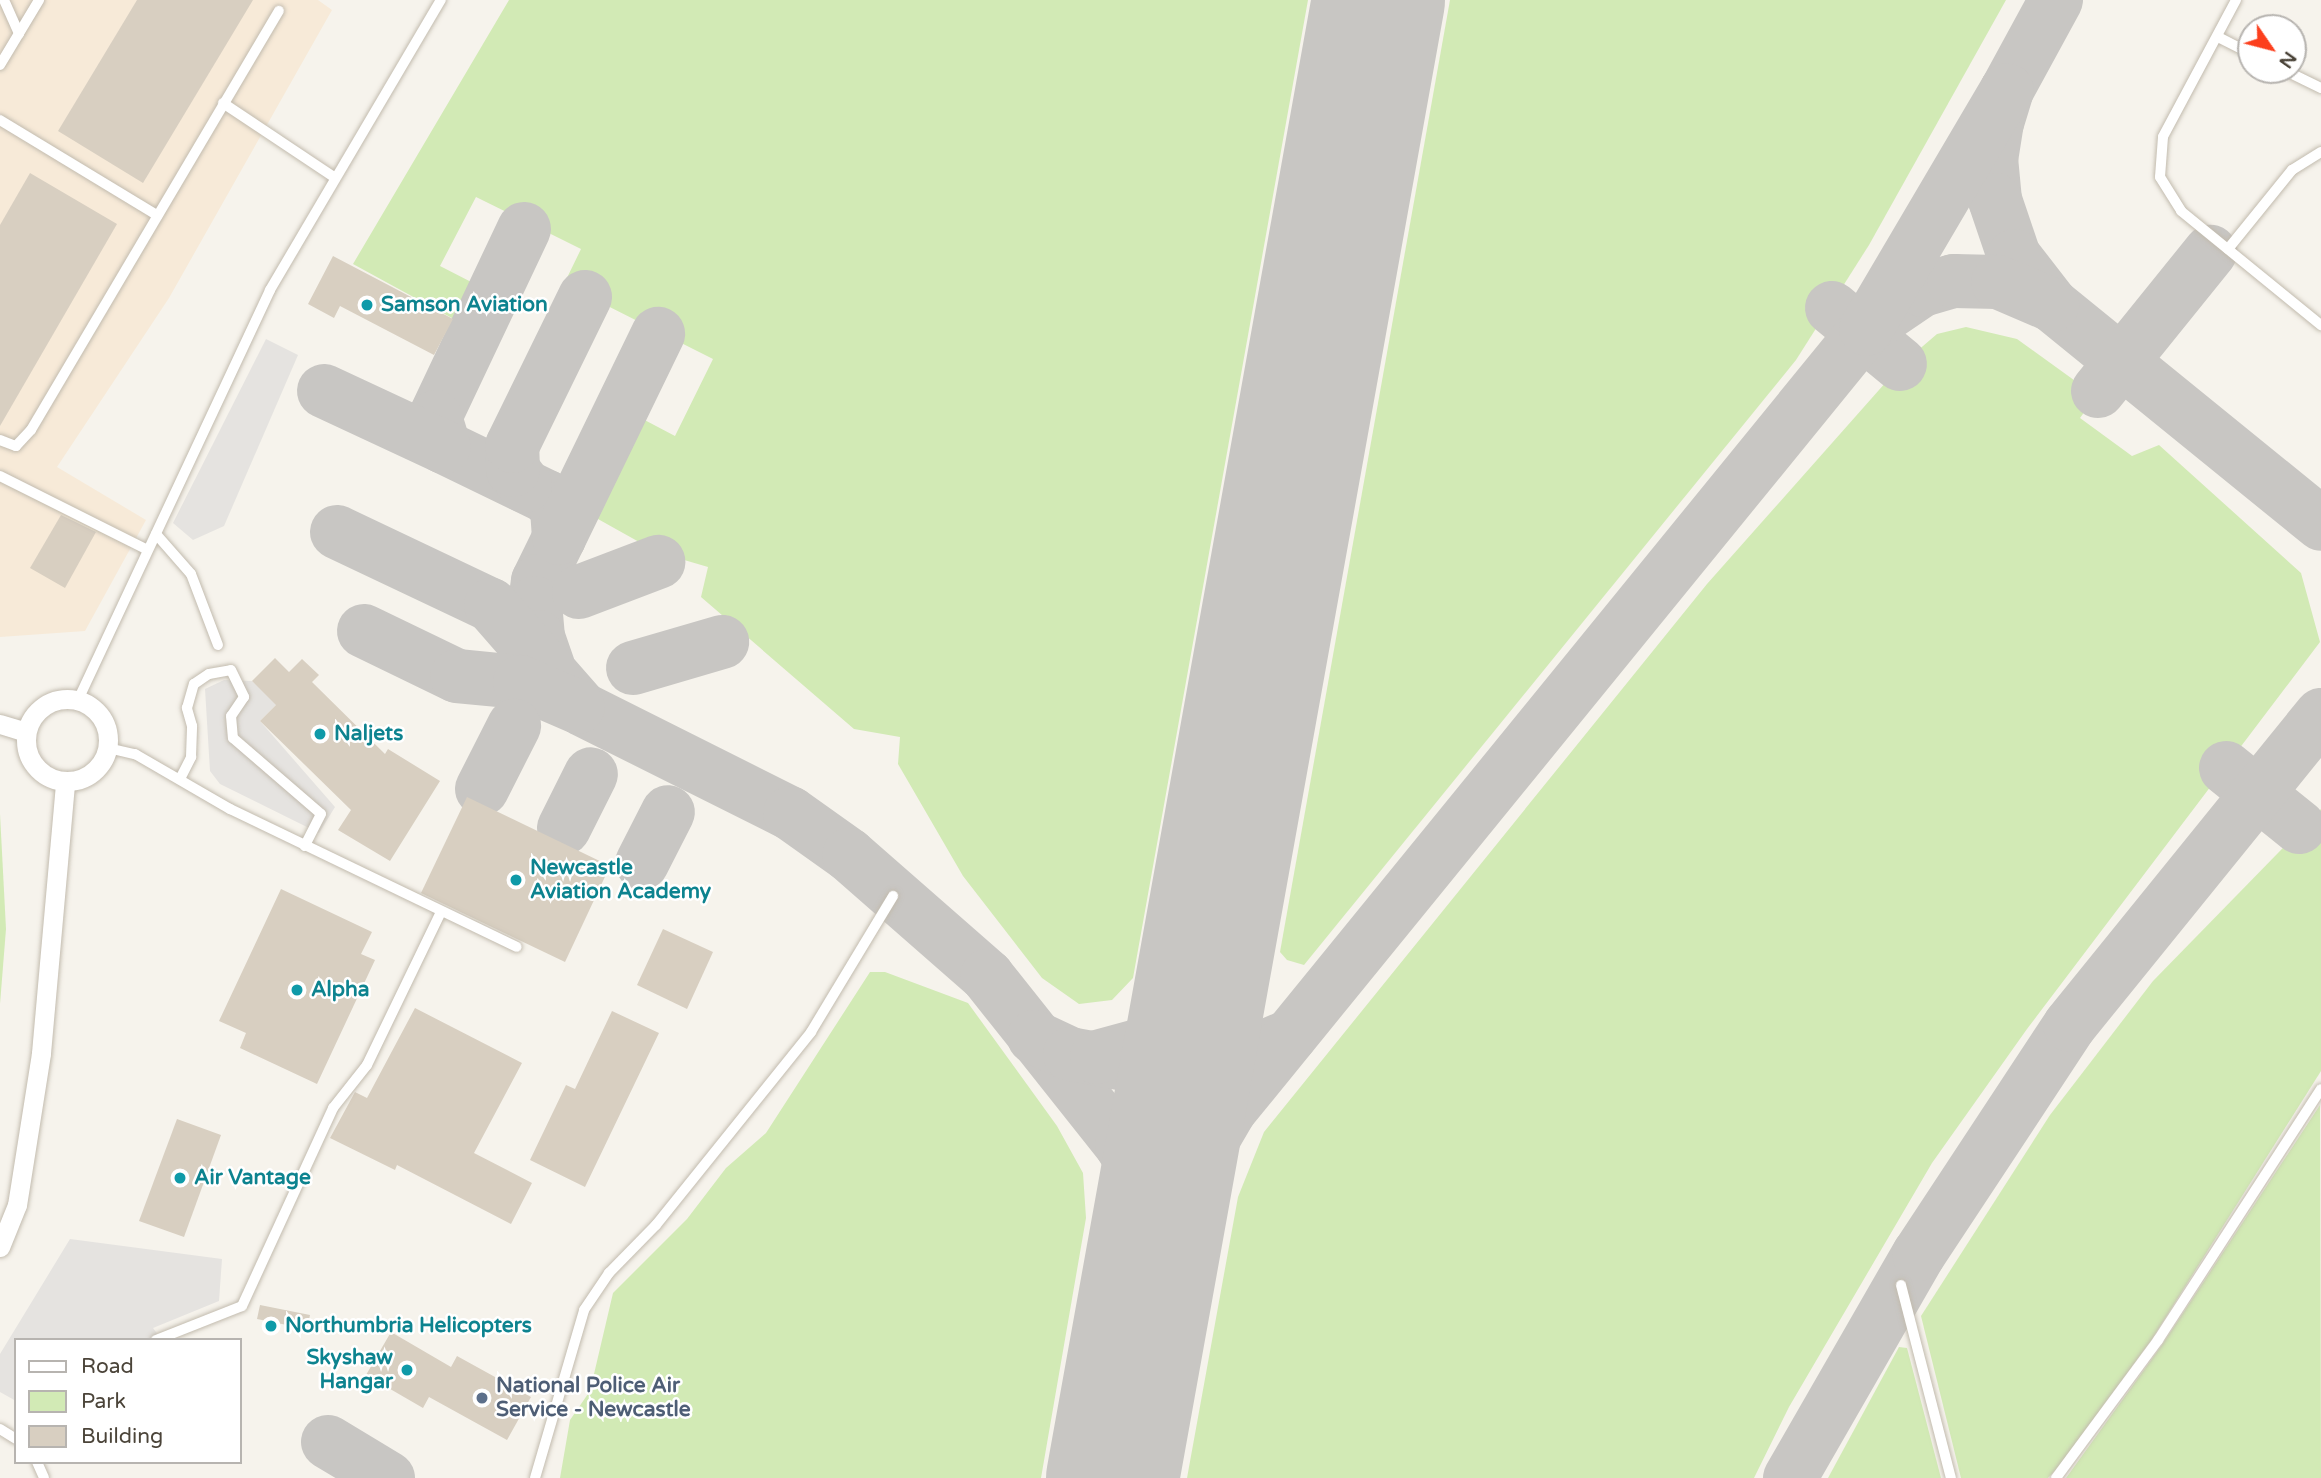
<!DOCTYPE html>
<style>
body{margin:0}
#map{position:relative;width:2321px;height:1478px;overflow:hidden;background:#f6f3ec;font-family:"Varela Round",sans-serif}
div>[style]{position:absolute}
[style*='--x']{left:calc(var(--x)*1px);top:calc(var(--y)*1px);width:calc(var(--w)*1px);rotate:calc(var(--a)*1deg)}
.commercial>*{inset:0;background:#f7ead8}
.green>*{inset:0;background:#d2eab5}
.parking>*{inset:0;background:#e5e3e0}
.taxiway>*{height:54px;margin:-27px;padding:0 27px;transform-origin:27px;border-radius:27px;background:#c8c6c3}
.runway>*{height:133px;margin:-66.5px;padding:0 66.5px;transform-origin:66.5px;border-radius:66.5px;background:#c8c6c3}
.building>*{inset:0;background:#d8cfc1}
.roads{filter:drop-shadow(0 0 2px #c2bbae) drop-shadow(0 0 2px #c2bbae)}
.lane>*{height:10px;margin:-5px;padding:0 5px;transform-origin:5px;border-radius:5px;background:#fff}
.street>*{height:19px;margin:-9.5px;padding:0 9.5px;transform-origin:9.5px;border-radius:9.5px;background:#fff}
.street>.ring{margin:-9.5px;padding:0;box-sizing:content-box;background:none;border:19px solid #fff;border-radius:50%}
.dots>*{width:19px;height:19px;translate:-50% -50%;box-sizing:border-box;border:4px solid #fff;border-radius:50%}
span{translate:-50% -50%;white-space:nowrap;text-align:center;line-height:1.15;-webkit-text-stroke:5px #fff;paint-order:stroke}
.culture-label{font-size:21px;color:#0d838f;font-weight:700}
.left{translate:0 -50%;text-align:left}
.right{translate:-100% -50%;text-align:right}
.service-label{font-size:21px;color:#4e5e75;font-weight:700}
.legend{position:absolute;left:14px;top:1338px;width:228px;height:126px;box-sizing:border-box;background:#fff;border:2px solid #b7b4b0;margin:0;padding:9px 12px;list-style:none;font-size:21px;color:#4b4439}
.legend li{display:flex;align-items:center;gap:14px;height:35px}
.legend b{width:35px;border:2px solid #b7b4b0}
.north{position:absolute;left:2237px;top:14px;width:70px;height:70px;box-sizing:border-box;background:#fff;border:2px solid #b7b4b0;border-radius:50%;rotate:125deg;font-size:19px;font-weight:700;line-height:28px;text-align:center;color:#4b4439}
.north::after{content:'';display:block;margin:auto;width:24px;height:32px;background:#fc3f1d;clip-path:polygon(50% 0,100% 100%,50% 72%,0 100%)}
</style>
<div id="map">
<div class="commercial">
<i style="clip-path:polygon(0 0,318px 0,332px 10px,169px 298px,57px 467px,146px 520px,85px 631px,0 637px)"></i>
</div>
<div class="green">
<i style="clip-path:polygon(509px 0,1308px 0,1133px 978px,1112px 1000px,1079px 1004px,1042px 978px,963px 876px,898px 764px,900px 737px,854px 729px,701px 597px,708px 567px,657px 552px,589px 514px,637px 416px,675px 436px,713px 359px,564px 284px,581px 249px,476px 197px,440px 266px,479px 286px,461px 323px,353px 264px)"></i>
<i style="clip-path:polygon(1450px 0,2006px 0,1869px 245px,1796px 360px,1304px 965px,1287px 960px,1280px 952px)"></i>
<i style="clip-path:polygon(1966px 327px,2017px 339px,2096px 396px,2080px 418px,2132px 456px,2159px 445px,2301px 573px,2320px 642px,2027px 1029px,1932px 1163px,1789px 1407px,1754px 1478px,1187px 1478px,1238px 1197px,1264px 1132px,1707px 584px,1902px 364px,1937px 334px)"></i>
<i style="clip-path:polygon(2321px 809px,2321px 1071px,2152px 1339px,2060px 1465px,2048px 1478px,1961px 1478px,1921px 1316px,2050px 1115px,2153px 981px)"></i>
<i style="clip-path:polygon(0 814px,6px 929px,0 1004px)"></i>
<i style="clip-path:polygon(870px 972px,885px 972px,968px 1003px,1057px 1126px,1083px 1173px,1086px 1218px,1041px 1478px,560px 1478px,570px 1420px,590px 1391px,613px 1293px,687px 1219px,726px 1168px,766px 1133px)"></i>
<i style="clip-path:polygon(2320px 1105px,2321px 1478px,2066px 1478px,2162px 1345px)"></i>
<i style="clip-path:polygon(1899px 1347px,1907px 1348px,1941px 1478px,1828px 1478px)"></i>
</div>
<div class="parking">
<i style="clip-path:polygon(266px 339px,298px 355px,224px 526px,193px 540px,173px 523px)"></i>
<i style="clip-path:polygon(224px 680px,252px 681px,277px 704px,260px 721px,335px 807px,319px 833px,220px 784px,210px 771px,205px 689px)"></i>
<i style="clip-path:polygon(70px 1239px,222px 1259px,219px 1301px,153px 1328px,162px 1340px,16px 1340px,16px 1401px,0 1392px,0 1354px)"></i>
</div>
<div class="taxiway">
<i style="--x:2056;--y:0;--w:102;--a:118.6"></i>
<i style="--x:2007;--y:90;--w:34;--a:107"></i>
<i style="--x:1997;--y:122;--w:36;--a:99"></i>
<i style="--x:1991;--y:158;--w:42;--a:84.6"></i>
<i style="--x:1995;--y:200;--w:59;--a:71.3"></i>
<i style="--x:2014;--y:256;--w:62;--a:52.2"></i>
<i style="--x:2052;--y:305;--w:347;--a:39.1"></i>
<i style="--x:524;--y:229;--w:208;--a:115.3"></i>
<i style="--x:435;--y:417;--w:31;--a:73"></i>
<i style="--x:444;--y:447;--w:114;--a:25.9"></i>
<i style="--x:547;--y:497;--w:16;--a:50"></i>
<i style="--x:557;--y:509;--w:29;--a:86"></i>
<i style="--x:559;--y:538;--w:48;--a:116"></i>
<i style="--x:538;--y:581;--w:22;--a:98"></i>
<i style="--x:535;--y:603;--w:34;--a:85"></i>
<i style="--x:538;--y:637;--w:31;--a:71"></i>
<i style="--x:1832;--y:308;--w:88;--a:39.5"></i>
<i style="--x:1875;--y:322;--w:57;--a:-34.2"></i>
<i style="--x:1922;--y:290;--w:33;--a:-16"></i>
<i style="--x:1954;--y:281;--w:44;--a:1.3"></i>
<i style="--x:1998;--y:282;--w:59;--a:23.1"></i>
<i style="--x:324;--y:391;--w:132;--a:25"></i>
<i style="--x:2098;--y:391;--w:179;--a:-51.1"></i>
<i style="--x:525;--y:486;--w:20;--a:-127"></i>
<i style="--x:513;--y:470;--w:24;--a:-92"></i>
<i style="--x:512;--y:446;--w:166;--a:-63.9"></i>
<i style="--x:337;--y:532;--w:170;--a:25.4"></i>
<i style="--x:491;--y:605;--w:138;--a:48.8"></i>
<i style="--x:582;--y:709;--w:233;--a:26.6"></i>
<i style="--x:790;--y:813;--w:72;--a:35.4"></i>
<i style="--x:849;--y:855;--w:184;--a:41.2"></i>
<i style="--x:987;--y:976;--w:217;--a:51.5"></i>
<i style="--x:1122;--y:1146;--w:74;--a:58.9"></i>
<i style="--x:559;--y:538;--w:227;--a:-64.1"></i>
<i style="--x:579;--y:592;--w:85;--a:-20.8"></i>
<i style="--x:364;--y:631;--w:103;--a:25.8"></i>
<i style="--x:457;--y:676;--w:63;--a:5.4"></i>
<i style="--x:520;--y:682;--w:63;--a:23.3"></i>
<i style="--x:633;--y:668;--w:93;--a:-16.3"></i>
<i style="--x:2226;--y:768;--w:94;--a:38.9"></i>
<i style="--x:482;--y:789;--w:71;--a:-63.1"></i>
<i style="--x:564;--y:828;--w:60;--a:-63.4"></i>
<i style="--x:642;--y:863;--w:57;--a:-63"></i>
<i style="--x:1034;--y:1037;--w:40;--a:25"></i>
<i style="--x:1070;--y:1054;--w:88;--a:10.4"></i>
<i style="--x:1157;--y:1070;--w:77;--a:-7.5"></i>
<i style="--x:1233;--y:1060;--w:62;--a:-22.8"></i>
<i style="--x:1097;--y:1057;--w:61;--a:-15.2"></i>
<i style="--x:1156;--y:1041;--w:78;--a:-53.9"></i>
<i style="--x:1148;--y:1278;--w:71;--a:-71.1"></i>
<i style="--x:1171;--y:1211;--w:117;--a:-59.7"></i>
<i style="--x:1230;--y:1110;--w:1007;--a:-50.84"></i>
<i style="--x:1866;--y:329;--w:277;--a:-59.5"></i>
<i style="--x:328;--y:1442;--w:70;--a:31"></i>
<i style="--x:1790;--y:1478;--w:258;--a:-60.1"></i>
<i style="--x:1919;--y:1254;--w:274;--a:-56.6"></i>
<i style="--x:2070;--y:1025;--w:399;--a:-51"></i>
</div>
<div class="runway">
<i style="--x:1112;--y:1478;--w:1502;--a:-79.8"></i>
</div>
<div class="building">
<i style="clip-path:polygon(137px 0,253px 0,143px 183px,58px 131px)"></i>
<i style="clip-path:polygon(30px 173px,117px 224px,0 426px,0 225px)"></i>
<i style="clip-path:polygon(333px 256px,453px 319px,434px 355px,340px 306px,334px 318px,308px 304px)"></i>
<i style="clip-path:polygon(61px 515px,96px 532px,65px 588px,30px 568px)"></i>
<i style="clip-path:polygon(275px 658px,289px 672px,302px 659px,319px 675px,312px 682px,385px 754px,388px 749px,440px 781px,390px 861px,338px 830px,351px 810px,260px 721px,276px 705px,252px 681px)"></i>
<i style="clip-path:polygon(467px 797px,610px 866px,565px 962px,421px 893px)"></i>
<i style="clip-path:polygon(281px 889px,372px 932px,361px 954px,375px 960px,317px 1084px,240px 1048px,246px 1033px,219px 1021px)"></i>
<i style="clip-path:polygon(663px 929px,713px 952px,687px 1009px,637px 985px)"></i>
<i style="clip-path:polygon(415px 1008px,522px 1063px,474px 1153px,532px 1183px,511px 1224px,397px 1165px,395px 1170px,330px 1138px,355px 1092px,367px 1098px)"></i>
<i style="clip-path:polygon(612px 1011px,659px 1033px,585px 1187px,530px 1160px,566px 1085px,575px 1089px)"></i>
<i style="clip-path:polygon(177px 1119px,221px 1135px,184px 1237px,139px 1221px)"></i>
<i style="clip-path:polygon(260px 1305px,310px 1315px,307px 1329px,257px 1319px)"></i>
<i style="clip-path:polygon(391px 1332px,451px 1367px,457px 1356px,531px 1397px,507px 1440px,429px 1397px,423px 1408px,366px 1375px)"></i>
</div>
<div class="roads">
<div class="lane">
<i style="--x:4;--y:0;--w:37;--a:66"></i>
<i style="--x:2236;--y:0;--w:155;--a:118.1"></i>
<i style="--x:2163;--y:137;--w:40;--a:94.3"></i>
<i style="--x:2160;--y:177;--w:40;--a:58"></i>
<i style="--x:2181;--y:211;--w:181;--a:39.2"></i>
<i style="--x:2220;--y:38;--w:35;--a:27"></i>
<i style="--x:0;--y:65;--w:76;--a:-59"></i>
<i style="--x:2284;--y:70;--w:41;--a:25.9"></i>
<i style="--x:223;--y:103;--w:133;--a:33.7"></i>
<i style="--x:0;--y:120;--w:184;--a:31.2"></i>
<i style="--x:2228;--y:249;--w:102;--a:-51"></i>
<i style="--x:2292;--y:170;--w:34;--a:-32"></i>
<i style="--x:0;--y:440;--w:17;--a:21"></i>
<i style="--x:16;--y:446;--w:22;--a:-47"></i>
<i style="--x:31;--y:430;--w:487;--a:-59.4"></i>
<i style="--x:0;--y:476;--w:165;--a:26.6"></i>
<i style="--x:156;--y:534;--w:53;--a:48.8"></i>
<i style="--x:191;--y:574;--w:76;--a:69.2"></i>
<i style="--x:78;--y:700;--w:453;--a:-64.9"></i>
<i style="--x:270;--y:290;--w:337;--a:-59.5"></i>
<i style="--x:108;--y:748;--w:28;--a:13"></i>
<i style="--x:135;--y:754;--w:110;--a:30.1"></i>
<i style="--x:230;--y:809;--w:318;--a:25.7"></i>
<i style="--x:180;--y:779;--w:25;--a:-63"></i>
<i style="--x:191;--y:757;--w:31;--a:-88"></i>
<i style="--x:192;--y:726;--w:19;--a:-106"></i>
<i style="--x:187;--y:708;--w:25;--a:-74"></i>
<i style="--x:194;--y:684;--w:18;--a:-34"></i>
<i style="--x:209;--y:674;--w:22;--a:-10"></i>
<i style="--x:231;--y:670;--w:30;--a:64"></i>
<i style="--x:244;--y:697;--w:23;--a:124"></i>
<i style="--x:231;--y:716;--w:22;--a:85"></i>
<i style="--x:233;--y:738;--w:116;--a:40.8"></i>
<i style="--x:321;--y:814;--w:36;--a:117"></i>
<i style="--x:1901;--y:1285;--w:199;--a:75.5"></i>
<i style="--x:156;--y:1340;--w:92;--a:-21.6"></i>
<i style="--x:242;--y:1306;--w:218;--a:-65.3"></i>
<i style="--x:333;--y:1108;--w:55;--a:-51.7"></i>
<i style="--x:367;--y:1065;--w:170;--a:-64.2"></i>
<i style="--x:0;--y:1429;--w:19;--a:32"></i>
<i style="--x:37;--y:1462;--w:17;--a:66"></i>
<i style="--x:535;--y:1478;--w:175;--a:-73.7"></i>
<i style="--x:584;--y:1310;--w:45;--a:-56"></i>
<i style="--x:609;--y:1273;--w:67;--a:-45.6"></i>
<i style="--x:656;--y:1225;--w:248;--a:-51.2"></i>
<i style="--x:811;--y:1032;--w:159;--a:-58.9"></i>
<i style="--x:2056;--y:1478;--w:172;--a:-53.5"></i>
<i style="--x:2158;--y:1340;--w:299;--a:-57"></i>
</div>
<div class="street">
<i class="ring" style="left:26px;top:699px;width:63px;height:63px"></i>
<i style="--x:0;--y:724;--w:27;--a:17"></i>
<i style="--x:0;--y:1247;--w:45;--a:-68"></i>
<i style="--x:17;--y:1205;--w:154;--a:-81"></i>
<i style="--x:41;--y:1053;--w:272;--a:-84.9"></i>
</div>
</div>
<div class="dots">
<i style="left:367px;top:305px;background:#0f9aa8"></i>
<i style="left:320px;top:734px;background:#0f9aa8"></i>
<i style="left:516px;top:880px;background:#0f9aa8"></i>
<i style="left:297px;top:990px;background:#0f9aa8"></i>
<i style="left:180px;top:1178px;background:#0f9aa8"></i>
<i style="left:271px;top:1326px;background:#0f9aa8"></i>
<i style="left:407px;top:1370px;background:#0f9aa8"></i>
<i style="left:482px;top:1398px;background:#5c6f8a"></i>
</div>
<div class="culture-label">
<span class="left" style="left:381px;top:305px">Samson Aviation</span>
<span class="left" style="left:334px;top:734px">Naljets</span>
<span class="left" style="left:530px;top:880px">Newcastle<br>Aviation Academy</span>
<span class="left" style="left:311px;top:990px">Alpha</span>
<span class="left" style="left:194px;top:1178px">Air Vantage</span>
<span class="left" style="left:285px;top:1326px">Northumbria Helicopters</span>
<span class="right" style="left:393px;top:1370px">Skyshaw<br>Hangar</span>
</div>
<div class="service-label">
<span class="left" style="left:496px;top:1398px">National Police Air<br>Service - Newcastle</span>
</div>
<ul class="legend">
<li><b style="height:9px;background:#fff"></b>Road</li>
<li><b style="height:19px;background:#d2eab5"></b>Park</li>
<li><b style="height:19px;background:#d8cfc1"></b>Building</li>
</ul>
<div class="north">N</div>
</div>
